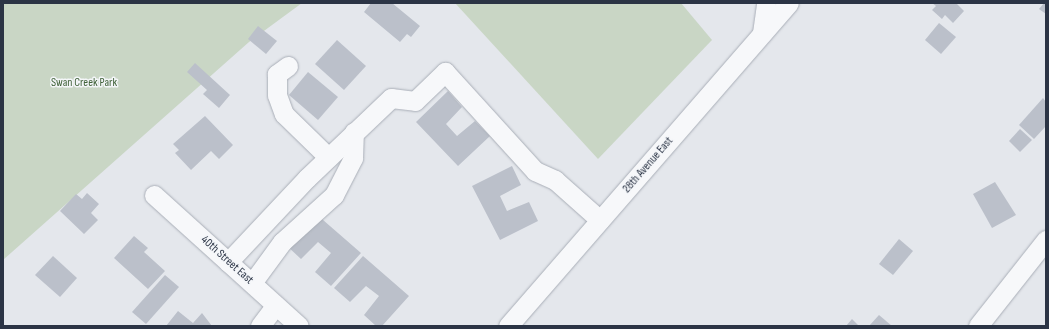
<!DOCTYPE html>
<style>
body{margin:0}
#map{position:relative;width:1049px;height:329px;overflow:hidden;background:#e4e7ec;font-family:"Sofia Sans Condensed",sans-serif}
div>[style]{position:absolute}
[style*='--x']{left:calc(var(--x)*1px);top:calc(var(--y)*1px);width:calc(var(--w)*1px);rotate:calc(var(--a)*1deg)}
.green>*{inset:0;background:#c9d6c5}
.building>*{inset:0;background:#bbc0ca}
.roads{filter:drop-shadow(0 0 1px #a9aeb7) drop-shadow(0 0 1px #a9aeb7)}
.minor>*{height:19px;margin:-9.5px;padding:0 9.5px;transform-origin:9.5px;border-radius:9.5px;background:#f7f8fa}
span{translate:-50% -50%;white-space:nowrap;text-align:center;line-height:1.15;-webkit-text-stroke:3px #f4f6f9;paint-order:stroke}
.park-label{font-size:12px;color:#3f6138}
.street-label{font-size:12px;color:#2b3445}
.frame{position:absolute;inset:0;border:4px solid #2b3445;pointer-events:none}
</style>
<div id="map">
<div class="green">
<i style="clip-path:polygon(3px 3px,302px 3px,249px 42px,3px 260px)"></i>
<i style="clip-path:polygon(455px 3px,681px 3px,712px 40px,598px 159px)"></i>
</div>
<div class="building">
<i style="clip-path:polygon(371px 3px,392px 3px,420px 26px,411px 37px,407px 34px,400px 42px,364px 12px)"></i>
<i style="clip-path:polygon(932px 3px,956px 3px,964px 11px,953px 23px,945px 15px,942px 19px,932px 10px,936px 6px)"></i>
<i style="clip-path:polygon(1044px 3px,1046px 3px,1046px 14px,1039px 9px)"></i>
<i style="clip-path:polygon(939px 23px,956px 37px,941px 54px,925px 40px)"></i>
<i style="clip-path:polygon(258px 26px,277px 41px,266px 54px,248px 39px)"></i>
<i style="clip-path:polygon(337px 40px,366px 66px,344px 90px,315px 64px)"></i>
<i style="clip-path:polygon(195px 63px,230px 95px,219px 108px,203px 94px,207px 90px,187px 72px)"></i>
<i style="clip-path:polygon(308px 72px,338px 97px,318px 120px,289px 95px)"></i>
<i style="clip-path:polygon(448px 91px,462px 107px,446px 124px,457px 136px,475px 121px,490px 136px,458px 166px,416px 122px)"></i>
<i style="clip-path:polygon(1043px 98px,1046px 102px,1046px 126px,1034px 139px,1019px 125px)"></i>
<i style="clip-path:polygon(205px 116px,233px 145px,219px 159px,211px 151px,191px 170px,175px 153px,179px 150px,173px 144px)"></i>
<i style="clip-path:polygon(1020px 129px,1032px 140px,1020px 152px,1009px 141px)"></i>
<i style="clip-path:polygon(512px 166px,521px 185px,500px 196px,507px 211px,529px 202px,538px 221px,500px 240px,472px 186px)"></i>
<i style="clip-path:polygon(995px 182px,1016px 215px,992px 228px,973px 194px)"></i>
<i style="clip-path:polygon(87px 193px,99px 204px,91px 213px,98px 220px,84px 234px,60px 211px,76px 194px,82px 199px)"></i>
<i style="clip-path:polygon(315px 213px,361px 253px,331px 286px,315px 272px,331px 253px,318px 242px,301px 259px,286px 245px)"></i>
<i style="clip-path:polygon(134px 236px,148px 248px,144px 252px,165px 271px,148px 289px,114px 258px)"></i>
<i style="clip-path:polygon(899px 239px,913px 251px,893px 275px,879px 264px)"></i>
<i style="clip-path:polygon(53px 256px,77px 278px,60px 297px,35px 275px)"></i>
<i style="clip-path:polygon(363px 256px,409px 296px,382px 326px,376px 326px,364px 315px,379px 296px,366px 286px,350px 302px,334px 288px)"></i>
<i style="clip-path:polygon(165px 275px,179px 287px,146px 324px,132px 312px)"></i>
<i style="clip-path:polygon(178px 311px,193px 323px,202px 313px,212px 326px,166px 326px)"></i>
<i style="clip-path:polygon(879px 315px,892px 326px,869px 326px)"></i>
<i style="clip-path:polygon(852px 319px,859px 326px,846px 326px)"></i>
</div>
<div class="roads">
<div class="minor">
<i style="--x:762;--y:33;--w:30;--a:-82"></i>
<i style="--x:288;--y:66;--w:14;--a:144"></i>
<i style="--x:277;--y:74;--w:21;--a:90"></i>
<i style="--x:277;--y:95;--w:20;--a:70"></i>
<i style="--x:284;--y:114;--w:62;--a:44.3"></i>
<i style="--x:154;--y:195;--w:195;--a:42.1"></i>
<i style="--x:228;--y:262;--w:115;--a:-46.8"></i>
<i style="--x:307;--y:178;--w:116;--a:-43.6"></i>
<i style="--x:391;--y:98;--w:24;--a:7"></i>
<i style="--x:415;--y:101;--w:42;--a:-44"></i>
<i style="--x:445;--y:72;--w:134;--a:47.7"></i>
<i style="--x:535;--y:171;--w:22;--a:24"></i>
<i style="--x:555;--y:180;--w:60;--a:41.6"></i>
<i style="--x:252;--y:283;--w:51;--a:-53.8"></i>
<i style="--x:282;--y:242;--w:70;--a:-42.1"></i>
<i style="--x:334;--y:195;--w:42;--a:-62.8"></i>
<i style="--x:353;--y:158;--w:26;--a:-88"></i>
<i style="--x:260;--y:326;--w:26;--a:-53"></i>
<i style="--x:508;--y:326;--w:428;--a:-49"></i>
<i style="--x:978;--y:326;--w:110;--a:-51.7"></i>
</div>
</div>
<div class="park-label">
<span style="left:84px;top:83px">Swan Creek Park</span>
</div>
<div class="street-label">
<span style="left:648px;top:165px;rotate:-49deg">28th Avenue East</span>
<span style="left:227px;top:260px;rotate:42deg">40th Street East</span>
</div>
<div class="frame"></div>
</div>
